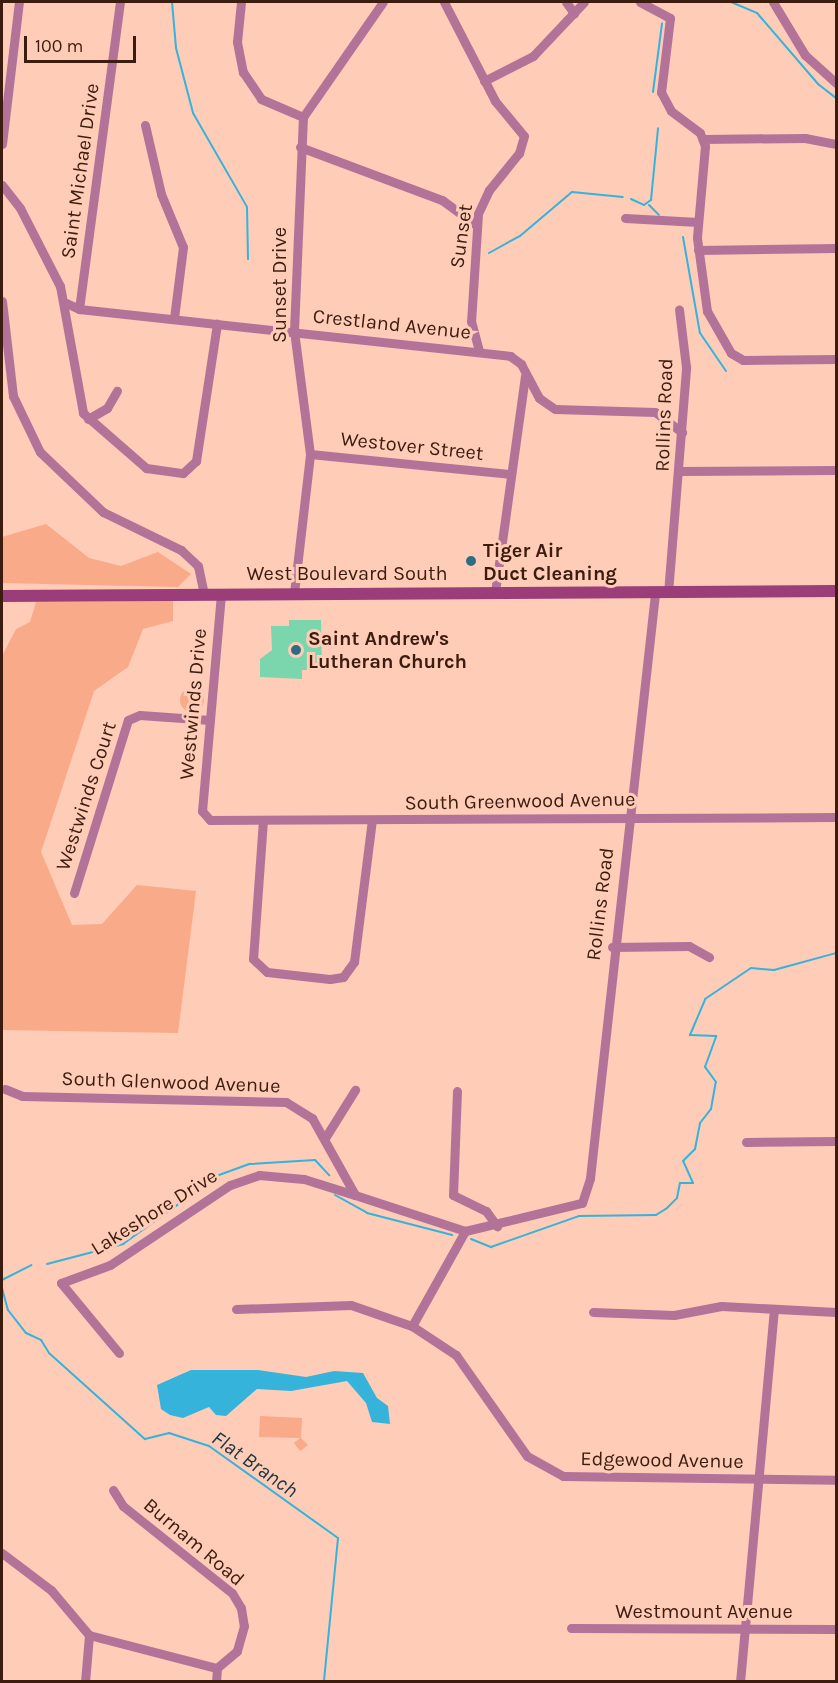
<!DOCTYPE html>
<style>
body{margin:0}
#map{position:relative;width:838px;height:1683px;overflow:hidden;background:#feccb7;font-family:Karla,sans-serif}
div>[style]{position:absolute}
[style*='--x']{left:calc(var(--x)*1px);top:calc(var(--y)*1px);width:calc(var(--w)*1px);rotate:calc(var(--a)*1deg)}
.green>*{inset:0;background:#f8aa89}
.round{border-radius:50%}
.water>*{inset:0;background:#35b3db}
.stream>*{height:2px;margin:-1px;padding:0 1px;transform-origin:1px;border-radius:1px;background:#35b3db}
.building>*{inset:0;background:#7bd6ae}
.minor>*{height:9px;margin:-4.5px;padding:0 4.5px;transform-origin:4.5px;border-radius:4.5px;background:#b37398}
.secondary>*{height:12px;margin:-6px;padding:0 6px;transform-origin:6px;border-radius:6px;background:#9a3d79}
.dots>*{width:16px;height:16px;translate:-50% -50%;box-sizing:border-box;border:3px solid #feccb7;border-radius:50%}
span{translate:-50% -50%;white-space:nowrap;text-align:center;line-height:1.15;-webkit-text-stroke:6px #feccb7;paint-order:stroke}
.street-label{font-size:20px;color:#3b1c0f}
.poi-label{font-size:20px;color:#3b1c0f;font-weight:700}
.left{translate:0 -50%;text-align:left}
.water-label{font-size:21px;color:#1d3640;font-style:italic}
.frame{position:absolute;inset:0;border:3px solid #3b1c0f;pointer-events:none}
.scale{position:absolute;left:24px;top:36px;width:112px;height:27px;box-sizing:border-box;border:3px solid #3b1c0f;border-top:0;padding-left:8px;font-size:18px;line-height:21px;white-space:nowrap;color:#3b1c0f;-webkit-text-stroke:4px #feccb7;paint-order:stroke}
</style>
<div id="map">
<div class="green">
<i style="clip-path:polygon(46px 524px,89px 558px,121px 566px,158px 552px,191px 574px,178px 587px,2px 583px,2px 537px)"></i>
<i style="clip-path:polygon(173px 601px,173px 621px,143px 629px,128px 667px,94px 691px,41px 852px,72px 925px,102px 924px,137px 885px,196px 891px,178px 1033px,2px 1030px,2px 656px,16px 629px,30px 622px,36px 602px)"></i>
<i class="round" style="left:180px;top:688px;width:24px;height:24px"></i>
<i style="clip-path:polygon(260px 1416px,302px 1418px,301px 1438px,308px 1445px,300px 1451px,294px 1443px,300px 1438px,259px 1437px)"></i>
</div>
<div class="water">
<i style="clip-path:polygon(191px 1370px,258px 1370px,306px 1377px,334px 1371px,363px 1373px,377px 1398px,388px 1406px,390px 1424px,372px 1422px,366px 1403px,347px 1381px,291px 1391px,257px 1389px,226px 1416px,216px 1415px,209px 1407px,183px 1418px,170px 1415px,161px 1409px,157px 1385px)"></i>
</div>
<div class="stream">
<i style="--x:172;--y:2;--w:46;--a:85"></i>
<i style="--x:176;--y:48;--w:67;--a:75.3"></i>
<i style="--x:193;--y:113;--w:108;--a:60.1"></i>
<i style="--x:247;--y:207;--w:52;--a:88.9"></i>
<i style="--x:731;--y:2;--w:28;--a:23"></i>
<i style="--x:757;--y:13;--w:94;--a:49.3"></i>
<i style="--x:818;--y:84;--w:23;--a:38"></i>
<i style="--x:653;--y:92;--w:69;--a:-82.5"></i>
<i style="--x:631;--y:199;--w:14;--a:25"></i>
<i style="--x:644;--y:205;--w:9;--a:-36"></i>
<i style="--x:651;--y:200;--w:72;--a:-84.4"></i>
<i style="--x:649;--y:205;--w:14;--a:45"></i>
<i style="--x:683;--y:237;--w:97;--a:80"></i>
<i style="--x:700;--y:333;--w:46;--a:55.6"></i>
<i style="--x:489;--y:253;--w:35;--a:-29"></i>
<i style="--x:520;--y:236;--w:68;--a:-40.2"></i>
<i style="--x:572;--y:192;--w:51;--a:5.6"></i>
<i style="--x:335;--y:1195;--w:37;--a:29"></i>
<i style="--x:367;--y:1213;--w:88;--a:14.5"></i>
<i style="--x:471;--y:1239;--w:22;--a:22"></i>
<i style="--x:491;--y:1247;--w:93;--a:-19.4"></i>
<i style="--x:579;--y:1216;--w:77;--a:-0.7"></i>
<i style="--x:656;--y:1215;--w:13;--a:-32"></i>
<i style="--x:667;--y:1208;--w:14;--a:-45"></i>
<i style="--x:677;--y:1198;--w:15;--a:-79"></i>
<i style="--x:680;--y:1183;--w:13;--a:0"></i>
<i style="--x:693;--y:1183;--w:24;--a:-114"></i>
<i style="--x:683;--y:1161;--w:17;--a:-45"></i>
<i style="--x:695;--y:1149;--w:26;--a:-79"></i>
<i style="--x:700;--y:1123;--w:18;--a:-52"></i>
<i style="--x:711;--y:1109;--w:27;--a:-80"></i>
<i style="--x:716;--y:1082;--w:19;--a:-126"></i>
<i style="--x:705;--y:1067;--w:33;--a:-70"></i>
<i style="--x:716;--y:1036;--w:26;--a:-178"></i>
<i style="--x:690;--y:1035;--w:39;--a:-67"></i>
<i style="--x:705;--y:999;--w:55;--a:-34"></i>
<i style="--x:751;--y:968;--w:23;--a:5"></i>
<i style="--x:774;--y:970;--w:64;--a:-15.3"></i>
<i style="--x:47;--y:1264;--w:79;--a:-14.7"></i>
<i style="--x:123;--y:1244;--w:118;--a:-35.7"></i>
<i style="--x:219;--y:1175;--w:33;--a:-20"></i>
<i style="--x:250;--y:1164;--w:65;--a:-3.5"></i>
<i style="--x:315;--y:1160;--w:21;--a:47"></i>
<i style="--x:2;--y:1280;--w:33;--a:-27"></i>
<i style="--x:2;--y:1288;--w:23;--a:75"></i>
<i style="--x:8;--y:1310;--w:29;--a:52"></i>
<i style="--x:26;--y:1333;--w:17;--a:25"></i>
<i style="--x:41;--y:1340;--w:15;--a:58"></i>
<i style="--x:49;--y:1353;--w:129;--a:41.9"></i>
<i style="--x:145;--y:1439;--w:25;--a:-14"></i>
<i style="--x:169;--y:1433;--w:42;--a:18"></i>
<i style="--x:209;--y:1446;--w:158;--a:35.5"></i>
<i style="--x:338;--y:1538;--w:145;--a:95.6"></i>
</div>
<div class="building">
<i style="clip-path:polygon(289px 620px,321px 620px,322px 670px,302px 670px,302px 679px,260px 677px,260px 659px,272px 650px,271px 626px,289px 626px)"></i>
</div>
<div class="minor">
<i style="--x:241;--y:2;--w:40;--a:95.7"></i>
<i style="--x:237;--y:42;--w:31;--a:79"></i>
<i style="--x:243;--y:72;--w:32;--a:56"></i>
<i style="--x:261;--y:99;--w:46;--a:23.2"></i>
<i style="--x:444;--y:2;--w:111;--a:62.7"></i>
<i style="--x:495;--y:101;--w:45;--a:50.4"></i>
<i style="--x:524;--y:136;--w:18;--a:106"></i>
<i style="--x:519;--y:153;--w:48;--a:129"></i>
<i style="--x:489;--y:190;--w:26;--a:115"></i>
<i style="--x:478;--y:214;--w:107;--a:93.7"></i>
<i style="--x:471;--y:321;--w:31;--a:75"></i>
<i style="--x:566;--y:2;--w:14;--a:54"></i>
<i style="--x:640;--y:2;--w:34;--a:28"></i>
<i style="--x:670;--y:18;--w:75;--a:96.9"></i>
<i style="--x:661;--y:92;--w:21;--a:62"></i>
<i style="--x:671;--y:111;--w:36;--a:37"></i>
<i style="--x:700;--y:133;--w:14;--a:69"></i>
<i style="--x:705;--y:146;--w:92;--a:95"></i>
<i style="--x:697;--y:238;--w:74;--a:82.2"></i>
<i style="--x:707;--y:311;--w:48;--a:60.3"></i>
<i style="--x:731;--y:353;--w:14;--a:30"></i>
<i style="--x:743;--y:360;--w:93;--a:-0.6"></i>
<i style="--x:773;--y:2;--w:62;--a:58.9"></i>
<i style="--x:805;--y:55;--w:42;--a:42.1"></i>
<i style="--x:484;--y:81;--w:55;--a:-27"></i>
<i style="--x:533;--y:56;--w:74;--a:-46.6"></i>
<i style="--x:145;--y:125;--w:71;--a:76.9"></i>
<i style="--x:161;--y:194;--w:57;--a:67.5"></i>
<i style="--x:183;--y:247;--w:72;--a:97.2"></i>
<i style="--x:703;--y:139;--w:102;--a:-0.6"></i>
<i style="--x:805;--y:138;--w:32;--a:11"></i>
<i style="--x:2;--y:144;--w:143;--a:-83.2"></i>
<i style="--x:300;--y:147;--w:152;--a:20.5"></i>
<i style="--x:442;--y:200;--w:42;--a:36.3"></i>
<i style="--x:2;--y:185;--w:29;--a:52"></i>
<i style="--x:20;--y:208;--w:88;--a:62.9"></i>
<i style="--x:60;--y:286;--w:129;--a:79.7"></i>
<i style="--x:83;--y:413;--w:84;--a:41.1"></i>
<i style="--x:146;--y:468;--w:37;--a:8"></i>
<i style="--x:183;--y:473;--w:18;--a:-43"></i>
<i style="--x:196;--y:461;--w:139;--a:-81.3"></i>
<i style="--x:625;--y:218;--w:73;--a:3.1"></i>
<i style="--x:698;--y:250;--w:138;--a:-0.8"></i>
<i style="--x:2;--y:301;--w:96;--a:83.4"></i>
<i style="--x:13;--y:396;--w:62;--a:64.3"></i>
<i style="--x:40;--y:452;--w:87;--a:43.6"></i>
<i style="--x:103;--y:512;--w:87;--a:26"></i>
<i style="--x:181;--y:550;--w:23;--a:43"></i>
<i style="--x:198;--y:566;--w:29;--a:78"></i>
<i style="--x:64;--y:302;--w:17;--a:25"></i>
<i style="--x:79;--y:309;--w:434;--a:6.2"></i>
<i style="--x:510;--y:356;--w:14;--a:36"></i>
<i style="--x:521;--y:364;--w:38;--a:62"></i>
<i style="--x:539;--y:398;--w:19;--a:35"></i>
<i style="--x:555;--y:409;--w:100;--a:1.7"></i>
<i style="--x:655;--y:412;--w:34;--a:37"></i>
<i style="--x:79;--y:309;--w:310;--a:-82.4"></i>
<i style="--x:88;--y:419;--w:22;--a:-30"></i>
<i style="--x:107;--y:408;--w:20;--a:-60"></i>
<i style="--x:310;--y:454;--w:200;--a:5.7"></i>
<i style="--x:680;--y:471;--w:156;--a:-0.4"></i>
<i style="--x:495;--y:592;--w:218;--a:-82.1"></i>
<i style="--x:294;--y:593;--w:140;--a:-83.4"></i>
<i style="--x:310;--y:454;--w:124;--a:-97.4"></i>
<i style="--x:294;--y:331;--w:214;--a:-87.6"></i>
<i style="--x:303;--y:117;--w:140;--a:-55.2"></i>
<i style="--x:668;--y:593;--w:227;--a:-85.4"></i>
<i style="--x:686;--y:367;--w:58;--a:-96.9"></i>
<i style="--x:221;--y:594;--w:218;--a:95"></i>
<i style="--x:202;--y:811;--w:12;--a:48"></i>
<i style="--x:210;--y:820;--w:626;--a:-0.27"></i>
<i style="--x:263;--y:820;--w:139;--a:94.1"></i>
<i style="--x:253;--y:959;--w:19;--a:43"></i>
<i style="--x:267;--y:972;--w:63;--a:6.3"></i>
<i style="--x:330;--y:979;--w:13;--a:-9"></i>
<i style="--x:343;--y:977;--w:19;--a:-54"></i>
<i style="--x:354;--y:962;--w:143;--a:-82.8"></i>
<i style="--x:74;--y:893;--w:181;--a:-72.7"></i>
<i style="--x:128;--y:720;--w:13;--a:-23"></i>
<i style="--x:140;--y:715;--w:70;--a:4.1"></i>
<i style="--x:612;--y:947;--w:77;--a:-0.7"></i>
<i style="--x:689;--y:946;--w:23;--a:29"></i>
<i style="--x:5;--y:1089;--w:18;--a:22"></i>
<i style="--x:22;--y:1096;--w:264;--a:1.3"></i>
<i style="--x:286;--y:1102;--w:31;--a:32"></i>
<i style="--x:312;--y:1118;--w:88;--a:60.8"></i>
<i style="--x:355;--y:1195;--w:116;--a:18.1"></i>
<i style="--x:465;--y:1231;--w:120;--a:-13.5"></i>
<i style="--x:582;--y:1203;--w:26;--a:-72"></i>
<i style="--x:590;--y:1178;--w:588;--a:-83.65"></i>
<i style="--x:457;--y:1091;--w:104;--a:92.2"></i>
<i style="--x:453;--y:1195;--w:37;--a:26"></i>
<i style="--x:486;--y:1211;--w:19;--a:54"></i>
<i style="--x:325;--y:1138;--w:57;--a:-58"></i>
<i style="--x:746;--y:1142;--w:90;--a:-0.6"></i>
<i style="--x:236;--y:1309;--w:115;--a:-2"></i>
<i style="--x:351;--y:1305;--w:65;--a:19"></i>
<i style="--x:412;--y:1326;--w:53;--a:33.4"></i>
<i style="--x:456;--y:1355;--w:123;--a:54.9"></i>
<i style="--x:527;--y:1456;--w:41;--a:29.1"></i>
<i style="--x:563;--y:1476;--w:273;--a:0.8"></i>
<i style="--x:593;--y:1312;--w:81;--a:2.1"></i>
<i style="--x:674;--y:1315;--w:48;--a:-10.8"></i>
<i style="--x:721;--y:1306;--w:115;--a:3"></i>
<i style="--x:412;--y:1326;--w:109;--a:-60.8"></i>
<i style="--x:119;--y:1353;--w:91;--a:-129.6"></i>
<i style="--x:61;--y:1283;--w:52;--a:-20.2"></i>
<i style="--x:110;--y:1265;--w:144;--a:-33.7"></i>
<i style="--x:230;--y:1185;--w:31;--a:-19"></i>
<i style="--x:259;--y:1175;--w:45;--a:5.1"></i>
<i style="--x:304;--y:1179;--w:53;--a:17.4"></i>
<i style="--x:113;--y:1490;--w:19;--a:58"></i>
<i style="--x:123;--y:1506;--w:139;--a:38.6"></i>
<i style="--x:232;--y:1593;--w:17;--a:59"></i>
<i style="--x:241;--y:1608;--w:18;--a:81"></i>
<i style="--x:244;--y:1626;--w:26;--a:106"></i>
<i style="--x:237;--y:1651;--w:26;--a:140"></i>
<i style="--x:217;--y:1668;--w:14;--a:94"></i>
<i style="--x:2;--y:1553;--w:61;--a:37.1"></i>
<i style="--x:51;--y:1590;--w:59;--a:49.8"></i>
<i style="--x:571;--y:1628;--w:265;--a:0.2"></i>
<i style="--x:89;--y:1635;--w:132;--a:14.5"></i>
<i style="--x:85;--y:1682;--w:47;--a:-85.1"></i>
<i style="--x:740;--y:1682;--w:373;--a:-84.8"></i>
</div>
<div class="secondary">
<i style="--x:2;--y:596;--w:834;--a:-0.34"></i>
</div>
<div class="dots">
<i style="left:471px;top:561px;background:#2e6c82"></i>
<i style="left:296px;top:650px;background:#2e6c82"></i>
</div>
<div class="street-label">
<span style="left:80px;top:171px;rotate:-82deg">Saint Michael Drive</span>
<span style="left:461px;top:236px;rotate:-82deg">Sunset</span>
<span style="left:279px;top:285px;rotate:-90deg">Sunset Drive</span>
<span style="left:392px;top:324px;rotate:6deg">Crestland Avenue</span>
<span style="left:664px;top:415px;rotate:-88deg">Rollins Road</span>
<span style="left:412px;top:446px;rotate:6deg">Westover Street</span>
<span style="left:347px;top:573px">West Boulevard South</span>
<span style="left:193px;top:704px;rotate:-85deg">Westwinds Drive</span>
<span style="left:86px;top:796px;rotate:-72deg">Westwinds Court</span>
<span style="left:520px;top:801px;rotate:-1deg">South Greenwood Avenue</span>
<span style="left:600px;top:904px;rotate:-83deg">Rollins Road</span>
<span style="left:171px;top:1082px;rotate:2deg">South Glenwood Avenue</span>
<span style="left:154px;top:1212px;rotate:-32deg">Lakeshore Drive</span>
<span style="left:662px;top:1460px;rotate:1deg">Edgewood Avenue</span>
<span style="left:194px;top:1542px;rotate:40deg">Burnam Road</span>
<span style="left:704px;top:1611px">Westmount Avenue</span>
</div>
<div class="poi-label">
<span class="left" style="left:483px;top:562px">Tiger Air<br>Duct Cleaning</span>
<span class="left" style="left:308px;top:650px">Saint Andrew's<br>Lutheran Church</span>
</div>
<div class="water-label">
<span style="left:255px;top:1464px;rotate:35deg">Flat Branch</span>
</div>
<div class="frame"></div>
<div class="scale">100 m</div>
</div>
